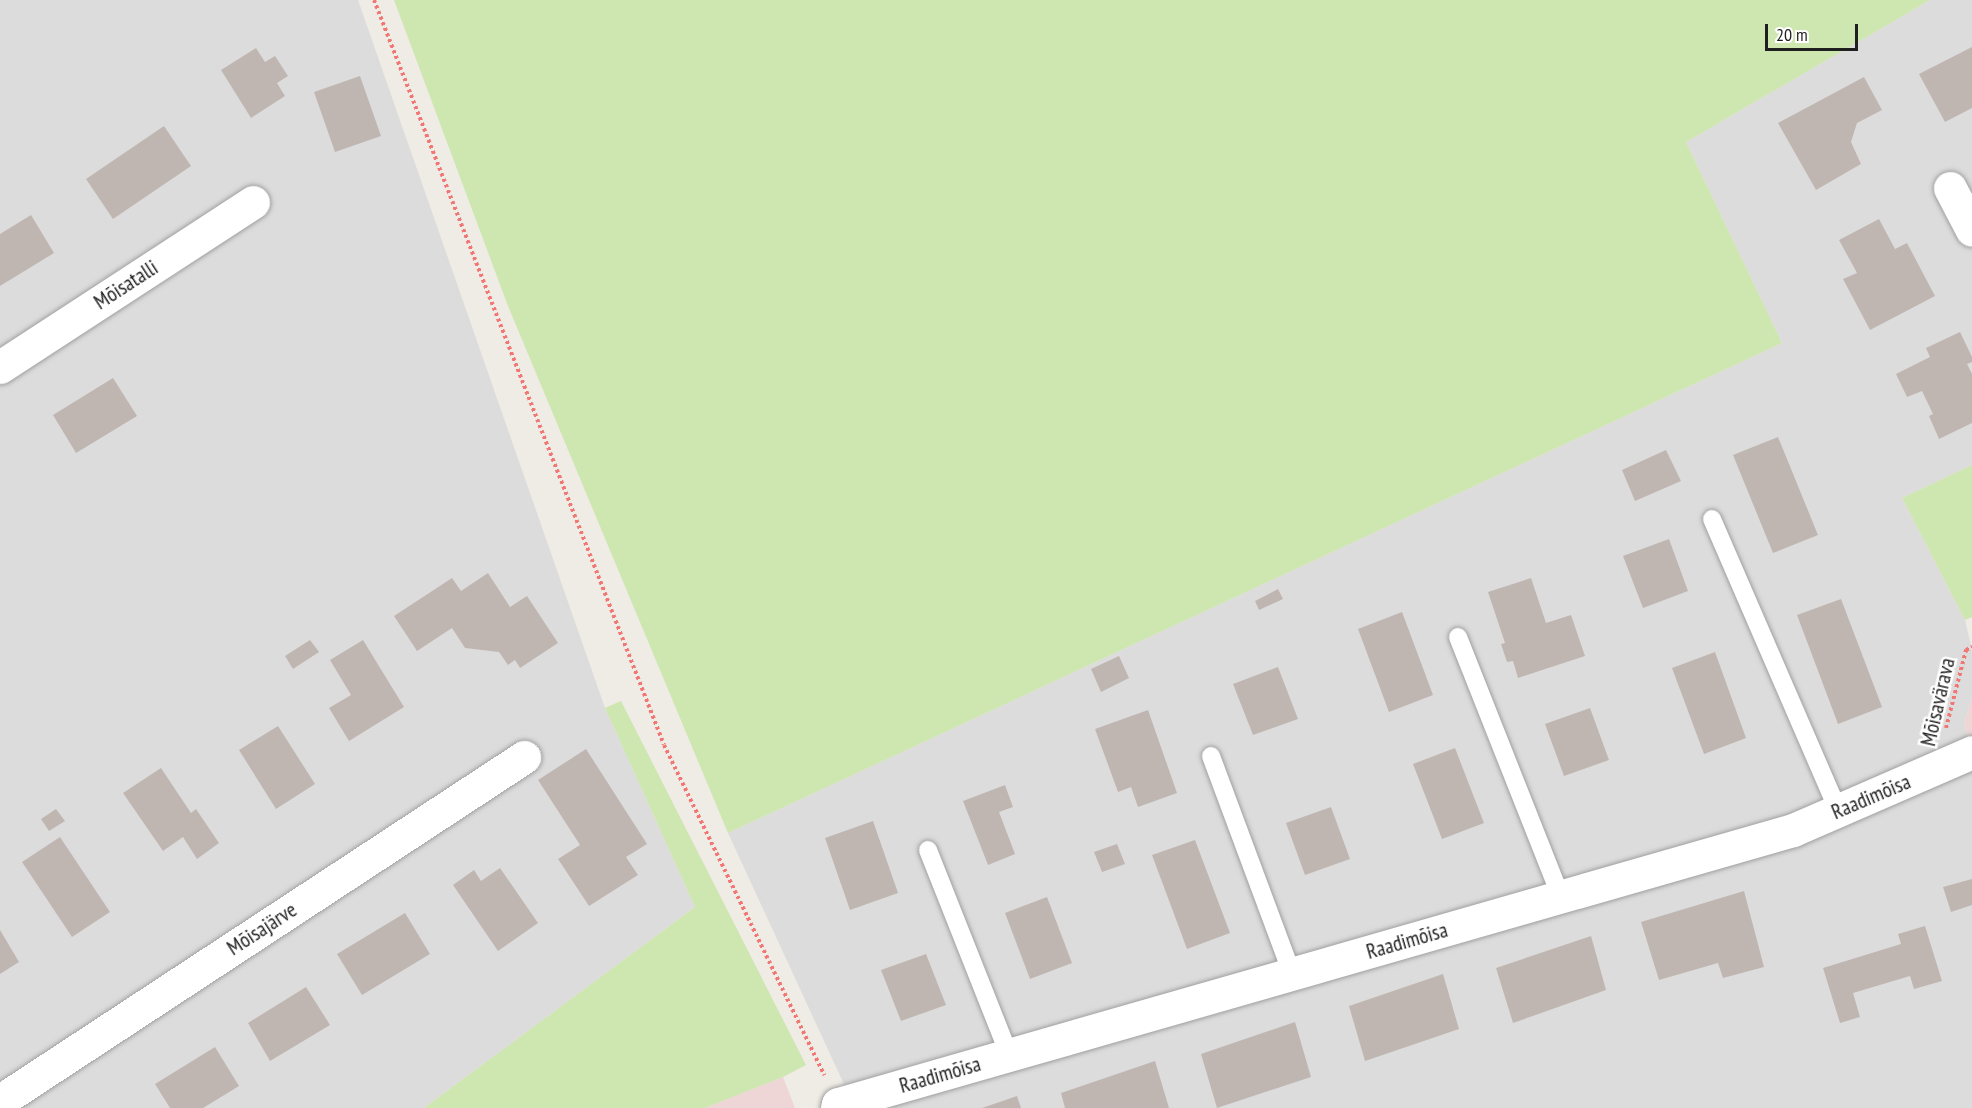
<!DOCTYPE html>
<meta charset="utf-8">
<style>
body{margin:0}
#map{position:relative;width:1972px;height:1108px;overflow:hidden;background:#efebe5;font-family:"PT Sans Narrow",sans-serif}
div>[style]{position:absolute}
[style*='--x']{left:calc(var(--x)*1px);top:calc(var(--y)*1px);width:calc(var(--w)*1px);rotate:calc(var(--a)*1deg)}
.residential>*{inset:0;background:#dddcdc}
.commercial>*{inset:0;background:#eed6d7}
.grass>*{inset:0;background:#cee6af}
.building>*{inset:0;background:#bfb6b2}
.path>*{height:4px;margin-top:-2px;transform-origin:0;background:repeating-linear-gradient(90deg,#f17775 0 3px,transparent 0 6px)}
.roads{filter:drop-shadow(0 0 2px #a0a0a0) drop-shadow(0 0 2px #a0a0a0)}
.service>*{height:18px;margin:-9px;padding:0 9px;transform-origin:9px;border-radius:9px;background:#fff}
.minor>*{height:33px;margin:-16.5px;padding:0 16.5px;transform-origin:16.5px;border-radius:16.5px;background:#fff}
span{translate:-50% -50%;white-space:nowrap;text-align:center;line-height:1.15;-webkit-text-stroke:5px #fff;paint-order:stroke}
.street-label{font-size:21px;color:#1f1f1f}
.scale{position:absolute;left:1765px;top:24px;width:93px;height:27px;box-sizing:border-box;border:3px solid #1f1f1f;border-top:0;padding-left:8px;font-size:18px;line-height:21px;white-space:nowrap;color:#1f1f1f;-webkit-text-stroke:4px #fff;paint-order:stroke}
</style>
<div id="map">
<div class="residential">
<i style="clip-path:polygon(0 0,358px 0,605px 708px,695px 907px,424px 1108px,0 1108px)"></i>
<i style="clip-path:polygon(1930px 0,1972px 0,1972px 465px,1902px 498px,1965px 620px,1972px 650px,1972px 698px,1964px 724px,1972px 748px,1972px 1108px,855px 1108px,728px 833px,1782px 343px,1686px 142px)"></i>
</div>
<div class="commercial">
<i style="clip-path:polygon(1972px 698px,1972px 748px,1964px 724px)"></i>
<i style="clip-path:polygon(783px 1077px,795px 1108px,705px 1108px)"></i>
</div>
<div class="grass">
<i style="clip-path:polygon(394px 0,1930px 0,1686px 142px,1782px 343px,728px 833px,508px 306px)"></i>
<i style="clip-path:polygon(1972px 465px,1972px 617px,1965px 620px,1902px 498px)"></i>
<i style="clip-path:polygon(621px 701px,806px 1065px,783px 1077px,705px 1108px,424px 1108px,695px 907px,605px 708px)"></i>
</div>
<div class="building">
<i style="clip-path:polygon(1972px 47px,1972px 108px,1945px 122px,1919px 74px)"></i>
<i style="clip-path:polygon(256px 48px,265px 62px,275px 56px,288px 76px,277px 83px,285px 96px,251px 118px,221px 70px)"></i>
<i style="clip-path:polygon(360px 76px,381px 136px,335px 152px,314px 92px)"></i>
<i style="clip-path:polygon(1864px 77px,1882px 110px,1857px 123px,1851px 142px,1861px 164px,1816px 190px,1778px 123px)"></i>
<i style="clip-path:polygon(164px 126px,191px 166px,113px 219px,86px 179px)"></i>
<i style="clip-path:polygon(31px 215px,54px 253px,0 286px,0 234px)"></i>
<i style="clip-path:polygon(1879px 219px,1895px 249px,1907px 243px,1935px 296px,1870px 330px,1843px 279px,1857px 273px,1839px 240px)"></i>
<i style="clip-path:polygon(1960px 332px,1972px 357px,1972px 362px,1967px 364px,1972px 374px,1972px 423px,1939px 439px,1929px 416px,1933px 414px,1922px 391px,1907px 397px,1896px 374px,1930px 357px,1926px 348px)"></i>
<i style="clip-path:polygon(113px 378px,137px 416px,76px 453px,53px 415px)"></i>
<i style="clip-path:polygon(1778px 437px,1818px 535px,1773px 553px,1733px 455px)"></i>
<i style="clip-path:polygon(1666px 450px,1681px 481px,1635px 501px,1622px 470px)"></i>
<i style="clip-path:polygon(1669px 539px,1688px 591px,1643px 608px,1623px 556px)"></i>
<i style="clip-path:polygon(488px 573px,510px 607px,527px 596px,558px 643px,520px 668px,515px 660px,508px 665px,499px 652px,465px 648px,452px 628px,417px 651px,394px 616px,452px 578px,461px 591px)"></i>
<i style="clip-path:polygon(1531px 578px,1546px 623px,1571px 615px,1585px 656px,1518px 678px,1513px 661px,1507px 662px,1501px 644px,1505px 643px,1488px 592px)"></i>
<i style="clip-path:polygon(1278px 589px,1283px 599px,1259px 610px,1255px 601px)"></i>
<i style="clip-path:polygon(1841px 599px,1882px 707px,1838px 724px,1797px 615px)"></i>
<i style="clip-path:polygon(1402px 612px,1433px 695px,1389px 712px,1358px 629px)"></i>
<i style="clip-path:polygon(310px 640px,319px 652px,293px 669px,285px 656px)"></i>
<i style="clip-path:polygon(363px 640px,404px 707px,349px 741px,329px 708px,351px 695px,330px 660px)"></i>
<i style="clip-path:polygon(1715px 652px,1746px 738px,1704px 754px,1672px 668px)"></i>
<i style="clip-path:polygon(1119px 656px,1129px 678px,1101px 692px,1091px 669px)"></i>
<i style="clip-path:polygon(1278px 667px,1298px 719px,1253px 735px,1233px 684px)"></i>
<i style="clip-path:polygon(1590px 708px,1609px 760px,1564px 776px,1545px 724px)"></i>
<i style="clip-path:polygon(1148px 710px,1177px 793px,1138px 807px,1131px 787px,1118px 792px,1095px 729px)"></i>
<i style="clip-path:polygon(278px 726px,315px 784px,276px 809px,239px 750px)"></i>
<i style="clip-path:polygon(1455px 748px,1484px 823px,1442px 839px,1413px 764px)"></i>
<i style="clip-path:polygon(586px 749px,647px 844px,626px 857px,638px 875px,589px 906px,558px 859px,580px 845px,538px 780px)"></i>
<i style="clip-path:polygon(161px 768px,191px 813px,196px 809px,219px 843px,197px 859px,183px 837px,163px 851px,123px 793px)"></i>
<i style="clip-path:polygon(1005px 785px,1013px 807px,999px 812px,1015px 854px,988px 865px,963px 801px)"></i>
<i style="clip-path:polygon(1331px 807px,1350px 859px,1305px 875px,1286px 823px)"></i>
<i style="clip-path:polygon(56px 809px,65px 821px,49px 831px,41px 819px)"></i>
<i style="clip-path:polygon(873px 821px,898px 893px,850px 910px,825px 838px)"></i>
<i style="clip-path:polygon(60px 837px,110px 912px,72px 937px,22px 862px)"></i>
<i style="clip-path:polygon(1195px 840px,1230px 933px,1187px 949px,1152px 855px)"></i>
<i style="clip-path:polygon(1117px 844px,1125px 864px,1102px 872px,1094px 852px)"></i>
<i style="clip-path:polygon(500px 868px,538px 923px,498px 951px,453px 885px,474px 870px,481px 881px)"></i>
<i style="clip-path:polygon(1972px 879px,1972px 905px,1951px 912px,1943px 887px)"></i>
<i style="clip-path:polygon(1744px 891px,1764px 967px,1723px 978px,1718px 963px,1659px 980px,1641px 922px)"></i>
<i style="clip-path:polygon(1047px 897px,1072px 963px,1030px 979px,1005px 913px)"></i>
<i style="clip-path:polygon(405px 913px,430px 954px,362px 995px,337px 954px)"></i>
<i style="clip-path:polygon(1925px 926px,1942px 981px,1914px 989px,1910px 976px,1853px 993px,1860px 1017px,1840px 1023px,1823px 968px,1901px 944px,1898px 934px)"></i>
<i style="clip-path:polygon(0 930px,19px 962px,0 974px)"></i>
<i style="clip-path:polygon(1591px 936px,1606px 990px,1513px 1023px,1496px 968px)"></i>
<i style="clip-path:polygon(926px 954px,946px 1005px,901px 1021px,881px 970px)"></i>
<i style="clip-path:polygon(1443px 974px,1459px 1029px,1365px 1061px,1349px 1006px)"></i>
<i style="clip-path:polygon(306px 987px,330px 1025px,270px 1061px,248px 1023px)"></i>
<i style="clip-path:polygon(1295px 1022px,1311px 1077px,1217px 1108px,1201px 1054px)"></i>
<i style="clip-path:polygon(215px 1047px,239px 1086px,203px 1108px,170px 1108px,155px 1084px)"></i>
<i style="clip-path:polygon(1155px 1061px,1169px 1108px,1065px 1108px,1061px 1093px)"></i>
<i style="clip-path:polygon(1017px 1096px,1021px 1108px,982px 1108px)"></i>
</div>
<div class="path">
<i style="--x:374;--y:0;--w:799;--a:68.73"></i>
<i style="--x:664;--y:745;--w:367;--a:64.1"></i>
<i style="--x:1946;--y:728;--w:81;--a:-75.6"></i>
<i style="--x:1966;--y:650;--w:7;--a:-27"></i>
</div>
<div class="roads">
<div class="service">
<i style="--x:1712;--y:519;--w:317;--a:66.6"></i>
<i style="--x:1458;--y:637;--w:280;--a:68.4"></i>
<i style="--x:1211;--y:756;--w:233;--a:69.6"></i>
<i style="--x:928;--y:850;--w:220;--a:68.4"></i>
</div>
<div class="minor">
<i style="--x:1950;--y:188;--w:47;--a:62.4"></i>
<i style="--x:0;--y:367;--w:302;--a:-33.1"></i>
<i style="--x:0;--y:1101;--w:627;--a:-33.28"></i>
<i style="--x:837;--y:1108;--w:4;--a:-76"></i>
<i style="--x:838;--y:1104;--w:994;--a:-16.01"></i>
<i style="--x:1793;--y:830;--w:195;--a:-23.5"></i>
</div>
</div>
<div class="street-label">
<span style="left:126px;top:285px;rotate:-33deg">Mõisatalli</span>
<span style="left:1938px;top:702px;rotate:-77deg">Mõisavärava</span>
<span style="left:1871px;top:797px;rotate:-23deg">Raadimõisa</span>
<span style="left:262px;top:929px;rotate:-33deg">Mõisajärve</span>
<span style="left:1407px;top:941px;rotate:-16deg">Raadimõisa</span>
<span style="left:940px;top:1075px;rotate:-16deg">Raadimõisa</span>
</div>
<div class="scale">20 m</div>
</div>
